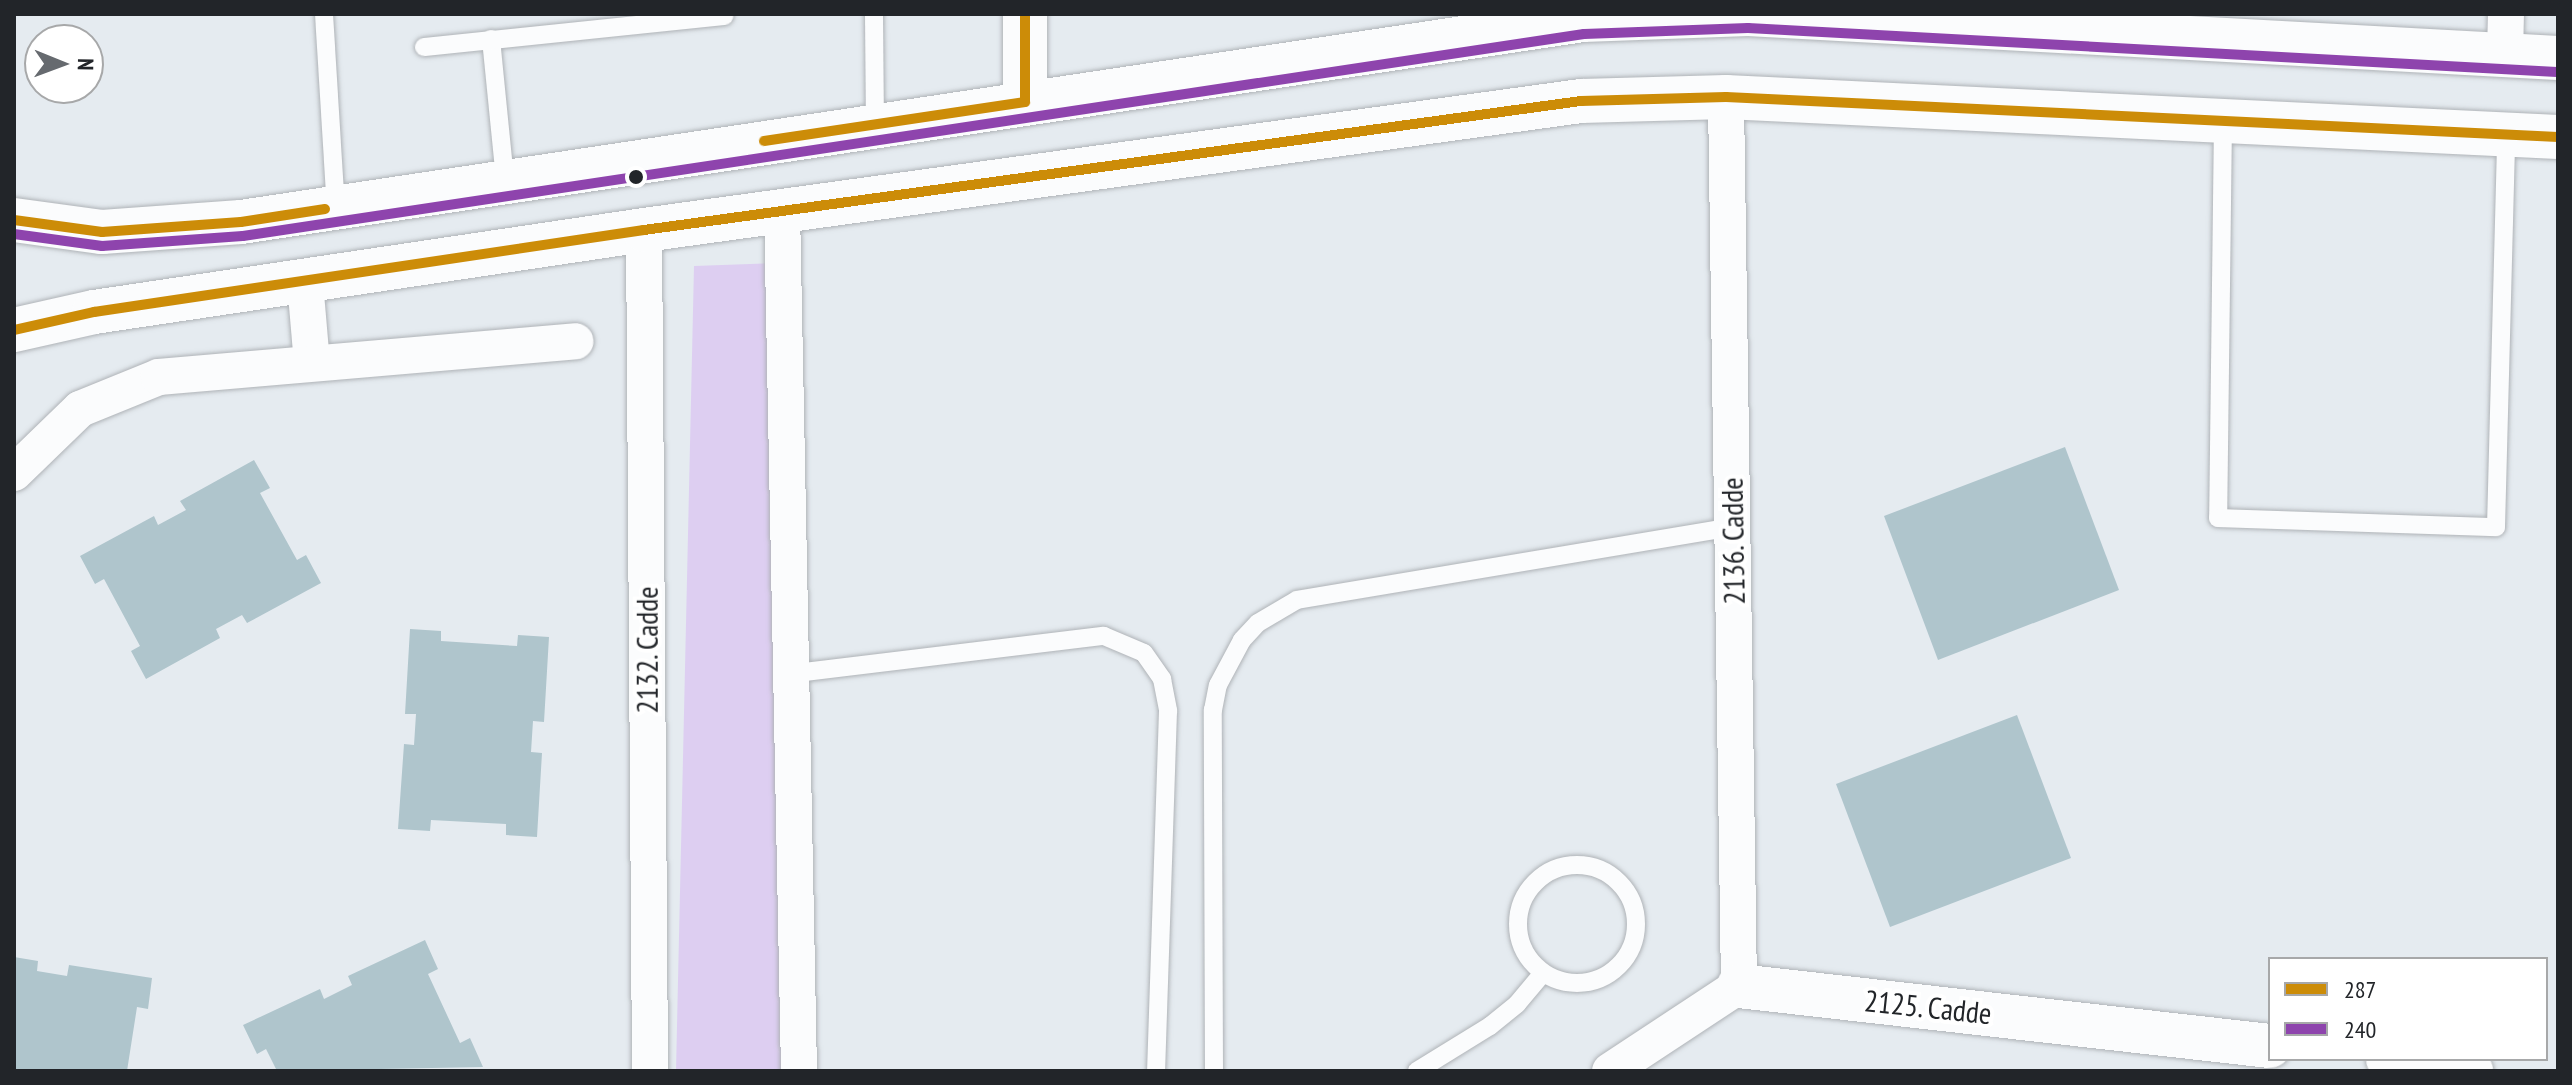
<!DOCTYPE html>
<style>
body{margin:0}
#map{position:relative;width:2572px;height:1085px;overflow:hidden;background:#e5ebf0;font-family:"PT Sans Narrow",sans-serif}
div>[style]{position:absolute}
[style*='--x']{left:calc(var(--x)*1px);top:calc(var(--y)*1px);width:calc(var(--w)*1px);rotate:calc(var(--a)*1deg)}
.green>*{inset:0;background:#ddcef1}
.building>*{inset:0;background:#afc5cc}
.roads{filter:drop-shadow(0 0 2px #afb3b7) drop-shadow(0 0 2px #afb3b7)}
.lane>*{height:18px;margin:-9px;padding:0 9px;transform-origin:9px;border-radius:9px;background:#fbfcfd}
.lane>.ring{margin:-9px;padding:0;box-sizing:content-box;background:none;border:18px solid #fbfcfd;border-radius:50%}
.street>*{height:36px;margin:-18px;padding:0 18px;transform-origin:18px;border-radius:18px;background:#fbfcfd}
.secondary>*{height:44px;margin:-22px;padding:0 22px;transform-origin:22px;border-radius:22px;background:#fbfcfd}
.bus-1>*{height:10px;margin:-5px;padding:0 5px;transform-origin:5px;border-radius:5px;background:#cc8c08}
.bus-2>*{height:10px;margin:-5px;padding:0 5px;transform-origin:5px;border-radius:5px;background:#8e44ad}
.dots>*{width:22px;height:22px;translate:-50% -50%;box-sizing:border-box;border:4px solid #fff;border-radius:50%}
span{translate:-50% -50%;white-space:nowrap;text-align:center;line-height:1.15;-webkit-text-stroke:8px #fff;paint-order:stroke}
.street-label{font-size:30px;color:#222529}
.frame{position:absolute;inset:0;border:16px solid #222529;pointer-events:none}
.legend{position:absolute;left:2268px;top:957px;width:280px;height:104px;box-sizing:border-box;background:#fff;border:2px solid #a7a8a9;margin:0;padding:10px 14px;list-style:none;font-size:24px;color:#222529}
.legend li{display:flex;align-items:center;gap:16px;height:40px}
.legend b{width:40px;border:2px solid #a7a8a9}
.north{position:absolute;left:24px;top:24px;width:80px;height:80px;box-sizing:border-box;background:#fff;border:2px solid #a7a8a9;border-radius:50%;rotate:91deg;font-size:22px;font-weight:700;line-height:32px;text-align:center;color:#222529}
.north::after{content:'';display:block;margin:auto;width:28px;height:36px;background:#666a6f;clip-path:polygon(50% 0,100% 100%,50% 72%,0 100%)}
</style>
<div id="map">
<div class="green">
<i style="clip-path:polygon(775px 263px,784px 1071px,676px 1071px,694px 266px)"></i>
</div>
<div class="building">
<i style="clip-path:polygon(2065px 447px,2119px 590px,1938px 660px,1884px 516px)"></i>
<i style="clip-path:polygon(254px 460px,270px 488px,260px 493px,297px 560px,306px 555px,321px 583px,247px 623px,242px 615px,216px 629px,220px 638px,146px 679px,131px 651px,140px 646px,104px 579px,95px 584px,80px 556px,154px 516px,158px 525px,186px 510px,180px 501px)"></i>
<i style="clip-path:polygon(410px 629px,441px 631px,441px 641px,517px 646px,518px 635px,549px 637px,544px 722px,533px 721px,531px 752px,542px 753px,537px 837px,506px 835px,506px 824px,431px 820px,430px 831px,398px 829px,404px 744px,414px 745px,416px 714px,405px 714px)"></i>
<i style="clip-path:polygon(2017px 715px,2071px 858px,1890px 927px,1836px 784px)"></i>
<i style="clip-path:polygon(425px 940px,438px 969px,428px 974px,460px 1043px,470px 1038px,483px 1067px,277px 1071px,266px 1049px,257px 1054px,243px 1025px,320px 989px,324px 999px,352px 985px,348px 976px)"></i>
<i style="clip-path:polygon(14px 957px,38px 961px,37px 971px,67px 976px,69px 965px,152px 978px,148px 1009px,137px 1007px,127px 1071px,14px 1071px)"></i>
</div>
<div class="roads">
<div class="lane">
<i style="--x:324;--y:14;--w:194;--a:86.5"></i>
<i style="--x:874;--y:14;--w:111;--a:89.5"></i>
<i style="--x:491;--y:39;--w:142;--a:84.3"></i>
<i style="--x:424;--y:47;--w:302;--a:-5.9"></i>
<i style="--x:2223;--y:121;--w:397;--a:90.7"></i>
<i style="--x:2218;--y:518;--w:278;--a:1.9"></i>
<i style="--x:2496;--y:527;--w:393;--a:-88.5"></i>
<i style="--x:788;--y:674;--w:318;--a:-6.9"></i>
<i style="--x:1104;--y:636;--w:43;--a:23"></i>
<i style="--x:1144;--y:653;--w:32;--a:55"></i>
<i style="--x:1162;--y:679;--w:33;--a:79"></i>
<i style="--x:1168;--y:711;--w:360;--a:91.9"></i>
<i class="ring" style="left:1518px;top:865px;width:100px;height:100px"></i>
<i style="--x:1214;--y:1071;--w:361;--a:-90.2"></i>
<i style="--x:1213;--y:710;--w:25;--a:-79"></i>
<i style="--x:1218;--y:685;--w:51;--a:-61.9"></i>
<i style="--x:1242;--y:640;--w:23;--a:-47"></i>
<i style="--x:1258;--y:623;--w:45;--a:-30.5"></i>
<i style="--x:1297;--y:600;--w:441;--a:-9.5"></i>
<i style="--x:1417;--y:1071;--w:86;--a:-31.7"></i>
<i style="--x:1490;--y:1026;--w:35;--a:-39"></i>
<i style="--x:1517;--y:1004;--w:39;--a:-50"></i>
</div>
<div class="street">
<i style="--x:2505;--y:54;--w:40;--a:-88.6"></i>
<i style="--x:782;--y:210;--w:861;--a:88.87"></i>
<i style="--x:644;--y:230;--w:841;--a:89.59"></i>
<i style="--x:305;--y:282;--w:81;--a:85.1"></i>
<i style="--x:14;--y:473;--w:92;--a:-44.1"></i>
<i style="--x:80;--y:409;--w:85;--a:-22.1"></i>
<i style="--x:159;--y:377;--w:418;--a:-4.9"></i>
<i style="--x:1610;--y:1071;--w:154;--a:-33.4"></i>
<i style="--x:1739;--y:986;--w:889;--a:-90.84"></i>
</div>
<div class="secondary">
<i style="--x:1025;--y:102;--w:88;--a:-90"></i>
<i style="--x:14;--y:220;--w:89;--a:7.8"></i>
<i style="--x:102;--y:232;--w:139;--a:-4.1"></i>
<i style="--x:241;--y:222;--w:1357;--a:-8.56"></i>
<i style="--x:1583;--y:20;--w:165;--a:-2.1"></i>
<i style="--x:1748;--y:14;--w:811;--a:3.11"></i>
<i style="--x:14;--y:330;--w:82;--a:-12.7"></i>
<i style="--x:94;--y:312;--w:556;--a:-8.48"></i>
<i style="--x:644;--y:230;--w:946;--a:-7.84"></i>
<i style="--x:1581;--y:101;--w:145;--a:-1.6"></i>
<i style="--x:1726;--y:97;--w:833;--a:2.75"></i>
<i style="--x:1739;--y:986;--w:534;--a:6.45"></i>
<i style="--x:2388;--y:1059;--w:84;--a:8.2"></i>
</div>
</div>
<div class="bus-1">
<i style="--x:764;--y:141;--w:264;--a:-8.5"></i>
<i style="--x:1025;--y:102;--w:88;--a:-90"></i>
<i style="--x:14;--y:220;--w:89;--a:7.8"></i>
<i style="--x:102;--y:232;--w:139;--a:-4.1"></i>
<i style="--x:241;--y:222;--w:85;--a:-8.8"></i>
<i style="--x:14;--y:330;--w:82;--a:-12.7"></i>
<i style="--x:94;--y:312;--w:556;--a:-8.48"></i>
<i style="--x:644;--y:230;--w:946;--a:-7.84"></i>
<i style="--x:1581;--y:101;--w:145;--a:-1.6"></i>
<i style="--x:1726;--y:97;--w:833;--a:2.75"></i>
</div>
<div class="bus-2">
<i style="--x:14;--y:234;--w:89;--a:7.8"></i>
<i style="--x:102;--y:246;--w:141;--a:-4.1"></i>
<i style="--x:243;--y:236;--w:1356;--a:-8.57"></i>
<i style="--x:1584;--y:34;--w:164;--a:-2.1"></i>
<i style="--x:1748;--y:28;--w:810;--a:3.11"></i>
</div>
<div class="dots">
<i style="left:636px;top:177px;background:#222529"></i>
</div>
<div class="street-label">
<span style="left:1733px;top:541px;rotate:-91deg">2136. Cadde</span>
<span style="left:647px;top:650px;rotate:-90deg">2132. Cadde</span>
<span style="left:1928px;top:1007px;rotate:6deg">2125. Cadde</span>
</div>
<div class="frame"></div>
<ul class="legend">
<li><b style="height:10px;background:#cc8c08"></b>287</li>
<li><b style="height:10px;background:#8e44ad"></b>240</li>
</ul>
<div class="north">N</div>
</div>
